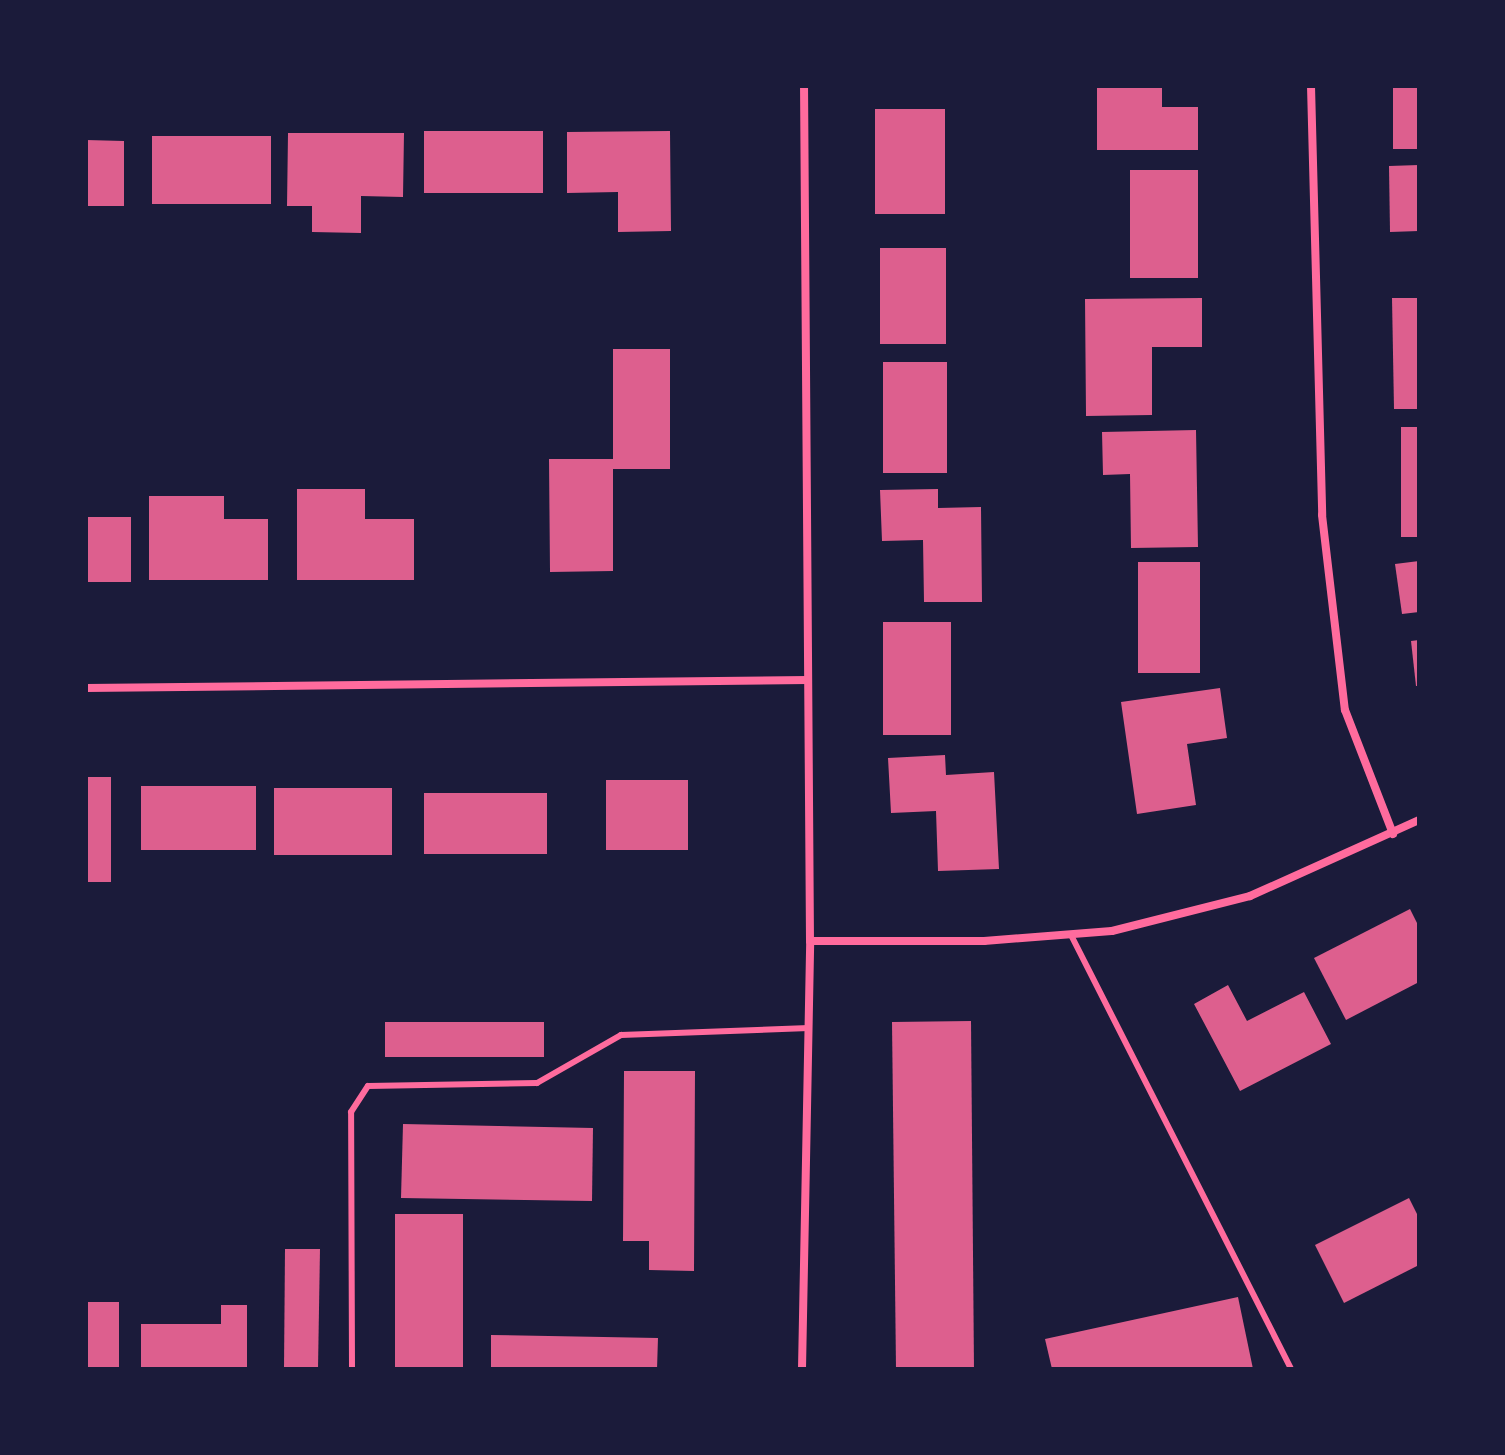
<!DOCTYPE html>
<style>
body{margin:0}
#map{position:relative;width:1505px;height:1455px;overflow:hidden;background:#1b1b3a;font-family:Karla,sans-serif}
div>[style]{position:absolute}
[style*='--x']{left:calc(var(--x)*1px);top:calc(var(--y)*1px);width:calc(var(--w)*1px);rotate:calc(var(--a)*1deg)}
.building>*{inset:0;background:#dd5f8e}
.service>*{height:6px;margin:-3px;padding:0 3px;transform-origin:3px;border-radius:3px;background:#ff6b9d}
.minor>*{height:8px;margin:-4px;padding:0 4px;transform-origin:4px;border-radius:4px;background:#ff6b9d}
span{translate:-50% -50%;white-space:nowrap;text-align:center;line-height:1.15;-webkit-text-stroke:8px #1b1b3a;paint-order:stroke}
.frame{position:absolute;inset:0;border:88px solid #1b1b3a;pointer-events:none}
</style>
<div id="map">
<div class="building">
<i style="clip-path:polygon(1097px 86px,1162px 86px,1162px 107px,1198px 107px,1198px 150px,1097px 150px)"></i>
<i style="clip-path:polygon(1393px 86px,1419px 86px,1419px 149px,1393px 149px)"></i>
<i style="clip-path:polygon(875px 109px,945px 109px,945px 214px,875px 214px)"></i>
<i style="clip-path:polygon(424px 131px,543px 131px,543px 193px,424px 193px)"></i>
<i style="clip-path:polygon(670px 131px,671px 231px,618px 232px,618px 192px,567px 193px,567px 132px)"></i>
<i style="clip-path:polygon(288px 133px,404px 133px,403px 197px,361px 196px,361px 233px,312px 232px,312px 206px,287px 206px)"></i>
<i style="clip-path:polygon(152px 136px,271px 136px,271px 204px,152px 204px)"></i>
<i style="clip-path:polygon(86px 140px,124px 141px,124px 206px,86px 206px)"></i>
<i style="clip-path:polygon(1419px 165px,1419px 231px,1390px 232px,1389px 166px)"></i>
<i style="clip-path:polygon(1130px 170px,1198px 170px,1198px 278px,1130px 278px)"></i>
<i style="clip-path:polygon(880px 248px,946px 248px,946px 344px,880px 344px)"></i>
<i style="clip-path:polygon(1202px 298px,1202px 347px,1152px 347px,1152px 415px,1086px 416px,1085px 299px)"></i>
<i style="clip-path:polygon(1392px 298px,1419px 298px,1419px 409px,1394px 409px)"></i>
<i style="clip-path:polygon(613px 349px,670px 349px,670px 469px,613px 469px,613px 571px,550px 572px,549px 459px,613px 459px)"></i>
<i style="clip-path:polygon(883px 362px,947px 362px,947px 473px,883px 473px)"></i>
<i style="clip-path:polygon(1401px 427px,1419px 427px,1419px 537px,1401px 537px)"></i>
<i style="clip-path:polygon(1196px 430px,1198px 547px,1131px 548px,1130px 474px,1103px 475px,1102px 432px)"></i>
<i style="clip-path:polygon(297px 489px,365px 489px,365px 519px,414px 519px,414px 580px,297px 580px)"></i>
<i style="clip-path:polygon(938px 489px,938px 508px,981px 507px,982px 602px,924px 602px,923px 540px,882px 541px,880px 490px)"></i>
<i style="clip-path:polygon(149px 496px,224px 496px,224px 519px,268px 519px,268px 580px,149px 580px)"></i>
<i style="clip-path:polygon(86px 517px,131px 517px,131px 582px,86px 582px)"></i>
<i style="clip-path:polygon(1419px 561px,1419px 612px,1402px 614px,1395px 564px)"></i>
<i style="clip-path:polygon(1138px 562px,1200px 562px,1200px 673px,1138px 673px)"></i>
<i style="clip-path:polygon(883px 622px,951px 622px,951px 735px,883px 735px)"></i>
<i style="clip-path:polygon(1419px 640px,1419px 686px,1416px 686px,1411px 641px)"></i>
<i style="clip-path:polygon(1220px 688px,1227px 738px,1187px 744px,1196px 805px,1137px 814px,1121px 702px)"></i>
<i style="clip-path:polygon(945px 755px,946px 775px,994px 772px,999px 869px,938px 871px,936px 811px,891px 813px,888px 758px)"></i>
<i style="clip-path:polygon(86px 777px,111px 777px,111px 882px,86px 882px)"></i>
<i style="clip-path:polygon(606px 780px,688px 780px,688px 850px,606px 850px)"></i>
<i style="clip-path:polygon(141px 786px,256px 786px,256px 850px,141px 850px)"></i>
<i style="clip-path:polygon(274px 788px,392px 788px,392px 855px,274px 855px)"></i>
<i style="clip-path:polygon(424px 793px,547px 793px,547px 854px,424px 854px)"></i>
<i style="clip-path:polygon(1410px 909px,1419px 927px,1419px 982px,1346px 1020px,1314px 958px)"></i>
<i style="clip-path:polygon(1228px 985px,1247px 1021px,1304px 992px,1331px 1044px,1240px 1091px,1194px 1004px)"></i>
<i style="clip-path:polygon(971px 1021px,974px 1369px,896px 1369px,892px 1022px)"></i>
<i style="clip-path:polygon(385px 1022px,544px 1022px,544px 1057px,385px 1057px)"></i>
<i style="clip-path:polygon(624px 1071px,695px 1071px,694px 1271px,649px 1270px,649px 1241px,623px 1241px)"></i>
<i style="clip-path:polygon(403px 1124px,593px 1128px,592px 1201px,401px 1198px)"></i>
<i style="clip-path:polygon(1409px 1198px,1419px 1218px,1419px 1265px,1344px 1303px,1315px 1245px)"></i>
<i style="clip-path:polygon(395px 1214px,463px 1214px,463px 1369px,395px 1369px)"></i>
<i style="clip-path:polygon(285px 1249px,320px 1249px,318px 1369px,284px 1369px)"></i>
<i style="clip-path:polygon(1238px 1297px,1253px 1369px,1052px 1369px,1045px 1339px)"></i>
<i style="clip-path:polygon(86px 1302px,119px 1302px,119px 1369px,86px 1369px)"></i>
<i style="clip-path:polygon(221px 1305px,247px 1305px,247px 1369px,141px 1369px,141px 1324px,221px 1324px)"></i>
<i style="clip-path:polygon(491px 1335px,658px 1338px,657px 1369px,491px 1369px)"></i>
</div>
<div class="service">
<i style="--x:1071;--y:935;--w:487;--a:63.1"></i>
<i style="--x:352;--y:1369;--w:257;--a:-90.2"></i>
<i style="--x:351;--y:1112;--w:31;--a:-57"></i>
<i style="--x:368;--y:1086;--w:169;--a:-1"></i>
<i style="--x:537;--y:1083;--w:97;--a:-29.7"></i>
<i style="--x:621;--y:1035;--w:188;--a:-2.1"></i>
</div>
<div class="minor">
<i style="--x:1311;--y:86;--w:429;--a:88.5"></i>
<i style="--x:1322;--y:515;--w:196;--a:83.3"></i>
<i style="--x:1345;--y:710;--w:133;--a:68.8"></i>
<i style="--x:86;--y:688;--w:722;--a:-0.63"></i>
<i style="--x:810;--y:941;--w:174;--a:0"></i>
<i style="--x:984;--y:941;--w:128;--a:-4.5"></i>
<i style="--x:1112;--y:931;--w:142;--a:-14.2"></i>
<i style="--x:1250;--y:896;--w:185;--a:-24.2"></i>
<i style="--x:802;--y:1369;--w:428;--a:-88.9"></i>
<i style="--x:810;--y:941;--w:855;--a:-90.4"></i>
</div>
<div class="frame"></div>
</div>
